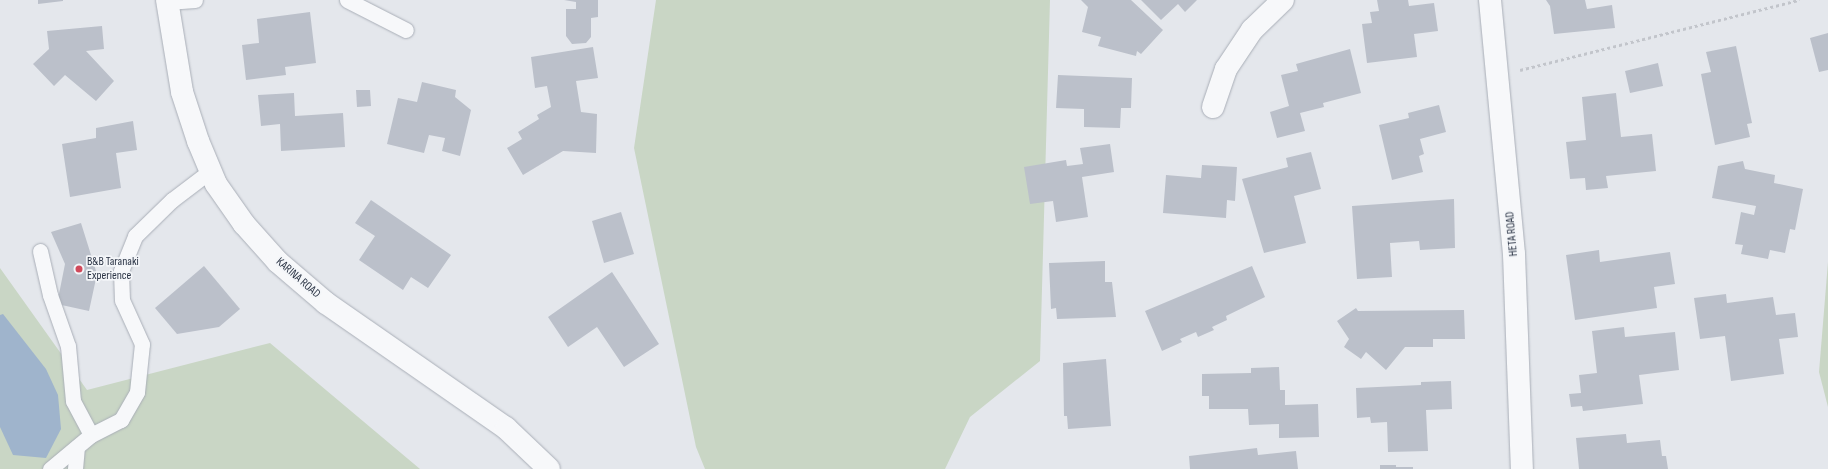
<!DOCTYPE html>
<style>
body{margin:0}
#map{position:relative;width:1828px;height:469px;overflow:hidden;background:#e4e7ec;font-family:"Sofia Sans Condensed",sans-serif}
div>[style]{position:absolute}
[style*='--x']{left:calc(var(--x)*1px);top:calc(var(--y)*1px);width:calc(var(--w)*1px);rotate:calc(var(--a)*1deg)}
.green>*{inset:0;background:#c9d6c5}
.water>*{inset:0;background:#9fb4cc}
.building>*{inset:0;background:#bbc0ca}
.path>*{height:2.5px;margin-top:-1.25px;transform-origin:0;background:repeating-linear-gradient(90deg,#c2c5cb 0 3px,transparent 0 6px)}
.roads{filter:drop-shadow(0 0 1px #a9aeb7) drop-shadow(0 0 1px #a9aeb7)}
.lane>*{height:15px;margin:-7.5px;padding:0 7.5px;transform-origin:7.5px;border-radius:7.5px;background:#f7f8fa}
.street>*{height:22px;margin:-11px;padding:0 11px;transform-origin:11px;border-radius:11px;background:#f7f8fa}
.dots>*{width:11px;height:11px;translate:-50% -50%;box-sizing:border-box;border:2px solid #f4f6f9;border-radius:50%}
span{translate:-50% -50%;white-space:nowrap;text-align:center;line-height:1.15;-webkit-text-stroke:3.5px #f4f6f9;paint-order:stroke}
.street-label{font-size:12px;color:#2b3445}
.poi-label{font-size:12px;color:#2b3445}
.left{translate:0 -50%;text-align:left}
</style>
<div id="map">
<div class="green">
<i style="clip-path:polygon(656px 0,1050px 0,1040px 361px,970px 417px,945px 469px,705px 469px,696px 447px,634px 148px)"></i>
<i style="clip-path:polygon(1828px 262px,1828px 407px,1819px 372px)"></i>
<i style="clip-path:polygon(0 268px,87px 390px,270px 343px,420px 469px,0 469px)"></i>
</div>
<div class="water">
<i style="clip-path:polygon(3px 314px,46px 369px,58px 395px,61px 429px,46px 458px,13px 455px,0 427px,0 315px)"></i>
</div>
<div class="building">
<i style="clip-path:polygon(38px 0,63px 0,63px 1px,38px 4px)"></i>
<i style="clip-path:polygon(564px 0,598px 0,598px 17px,591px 18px,591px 37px,586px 43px,572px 44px,566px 36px,566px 9px,576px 9px,576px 2px)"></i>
<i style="clip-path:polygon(1081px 0,1131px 0,1163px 30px,1141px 54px,1137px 51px,1136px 56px,1098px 46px,1101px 37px,1082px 32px,1088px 7px)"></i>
<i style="clip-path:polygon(1141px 0,1197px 0,1185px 12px,1178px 4px,1161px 20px)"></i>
<i style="clip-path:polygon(1377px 0,1408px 0,1409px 6px,1434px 3px,1438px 31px,1414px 34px,1417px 57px,1367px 63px,1362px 24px,1372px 23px,1370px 12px,1379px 11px)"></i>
<i style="clip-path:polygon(1546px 0,1585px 0,1587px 9px,1612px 5px,1615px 28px,1554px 34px,1550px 6px)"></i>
<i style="clip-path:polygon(310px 12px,316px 63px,285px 67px,286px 75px,246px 80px,242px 45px,259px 43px,257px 19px)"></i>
<i style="clip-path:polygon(102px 26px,104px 49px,86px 51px,114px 81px,96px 101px,65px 75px,54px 86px,33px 64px,49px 49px,47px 31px)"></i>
<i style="clip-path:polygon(1828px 33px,1828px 70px,1819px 72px,1810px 38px)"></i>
<i style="clip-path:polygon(1736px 46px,1752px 123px,1747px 124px,1750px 137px,1715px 145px,1701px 74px,1711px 72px,1706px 52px)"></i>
<i style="clip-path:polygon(593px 47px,598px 78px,576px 81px,581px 112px,597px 114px,596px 153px,563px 151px,523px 175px,507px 148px,522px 139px,518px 132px,539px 119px,537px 115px,551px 107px,547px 86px,535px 88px,531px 57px)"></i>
<i style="clip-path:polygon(1350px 49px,1361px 93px,1323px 103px,1324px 107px,1300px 113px,1305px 131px,1277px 138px,1270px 112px,1289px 106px,1281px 75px,1298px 71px,1296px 64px)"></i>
<i style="clip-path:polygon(1658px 63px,1663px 86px,1630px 93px,1625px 71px)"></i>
<i style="clip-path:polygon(1058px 75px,1132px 78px,1131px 108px,1121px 108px,1120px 128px,1084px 127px,1084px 109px,1056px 108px)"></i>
<i style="clip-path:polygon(422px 82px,456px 90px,455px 97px,471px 110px,460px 156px,442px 151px,445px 138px,429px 135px,424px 153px,387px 144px,398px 98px,417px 102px)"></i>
<i style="clip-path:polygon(356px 90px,370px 90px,371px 106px,357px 107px)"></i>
<i style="clip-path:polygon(294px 93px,295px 116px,343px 113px,345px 147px,281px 151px,280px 124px,261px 126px,258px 95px)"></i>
<i style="clip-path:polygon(1616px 93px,1621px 137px,1652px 134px,1656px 171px,1606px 176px,1608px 188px,1586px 190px,1585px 178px,1570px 179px,1566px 142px,1586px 140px,1582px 97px)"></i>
<i style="clip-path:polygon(1439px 105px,1446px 132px,1420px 139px,1424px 154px,1419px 156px,1423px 172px,1392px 180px,1379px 125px,1409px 118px,1408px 113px)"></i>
<i style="clip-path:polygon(133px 121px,137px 150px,116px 153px,121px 188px,70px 197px,62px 144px,96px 138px,96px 128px)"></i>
<i style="clip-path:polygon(1110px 144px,1114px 172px,1082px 177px,1088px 217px,1056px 222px,1053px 201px,1030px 204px,1024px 167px,1066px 160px,1067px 166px,1083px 164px,1080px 148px)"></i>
<i style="clip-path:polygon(1311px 152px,1321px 189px,1294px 196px,1306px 243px,1264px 253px,1242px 179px,1288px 167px,1286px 158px)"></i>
<i style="clip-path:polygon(1743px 161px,1745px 169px,1775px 175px,1774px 183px,1803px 189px,1795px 230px,1790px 229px,1785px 253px,1770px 250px,1768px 259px,1741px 254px,1743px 245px,1735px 244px,1741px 212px,1754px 215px,1756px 206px,1712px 198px,1718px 166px)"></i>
<i style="clip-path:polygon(1202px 165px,1237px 167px,1235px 201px,1227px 200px,1226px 218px,1163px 213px,1166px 175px,1201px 178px)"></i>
<i style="clip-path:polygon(1454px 199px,1455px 248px,1420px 250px,1419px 241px,1390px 243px,1392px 277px,1357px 279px,1352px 206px)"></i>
<i style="clip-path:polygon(371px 200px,451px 255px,428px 288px,411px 277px,403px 290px,359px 260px,375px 236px,355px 223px)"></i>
<i style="clip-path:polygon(621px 212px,634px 254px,604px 263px,592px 221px)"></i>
<i style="clip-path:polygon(81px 223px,97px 274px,89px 311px,57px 304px,65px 264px,51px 232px)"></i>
<i style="clip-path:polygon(1599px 250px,1600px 262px,1670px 252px,1675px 284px,1654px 287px,1657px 308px,1575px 320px,1566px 255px)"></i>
<i style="clip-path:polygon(1105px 261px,1105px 282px,1112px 282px,1116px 317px,1057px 319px,1056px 308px,1051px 309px,1049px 263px)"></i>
<i style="clip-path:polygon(204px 266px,240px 309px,219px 327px,177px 334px,155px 308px)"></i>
<i style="clip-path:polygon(1252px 266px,1265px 297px,1226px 316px,1227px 320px,1212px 327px,1214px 330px,1198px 337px,1196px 332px,1180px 339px,1182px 342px,1162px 351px,1145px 311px)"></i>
<i style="clip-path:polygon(612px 272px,659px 344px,624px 367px,597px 327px,568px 347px,548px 317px)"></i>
<i style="clip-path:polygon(1726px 294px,1727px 303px,1773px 297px,1776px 315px,1795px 313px,1798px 337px,1779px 339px,1784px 374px,1731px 381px,1725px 336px,1700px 339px,1694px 298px)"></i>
<i style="clip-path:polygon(1356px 308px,1358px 311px,1464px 310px,1465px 339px,1433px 339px,1433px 347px,1405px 347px,1386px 370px,1366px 352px,1361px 359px,1344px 347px,1349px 339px,1337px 321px)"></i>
<i style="clip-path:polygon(1624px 327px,1625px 337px,1675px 332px,1679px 370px,1639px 375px,1643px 404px,1583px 411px,1582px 406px,1571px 407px,1569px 394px,1581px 393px,1579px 375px,1597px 373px,1592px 331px)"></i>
<i style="clip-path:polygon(1106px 359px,1111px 426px,1068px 429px,1067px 416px,1064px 416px,1063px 363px)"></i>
<i style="clip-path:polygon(1279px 367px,1280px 390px,1285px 390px,1285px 405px,1318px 404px,1319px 437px,1279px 438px,1279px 424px,1249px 425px,1248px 409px,1209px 409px,1209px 396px,1202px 396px,1202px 374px,1251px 373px,1251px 368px)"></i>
<i style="clip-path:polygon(1451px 381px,1452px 409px,1426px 410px,1428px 451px,1388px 452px,1387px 422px,1371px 423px,1370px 417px,1357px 418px,1356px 388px,1421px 385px,1421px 382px)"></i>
<i style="clip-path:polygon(1626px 434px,1627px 443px,1660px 440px,1662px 456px,1666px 456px,1668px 469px,1579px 469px,1576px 438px)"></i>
<i style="clip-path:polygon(1257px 448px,1258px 455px,1296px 451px,1298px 469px,1190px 469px,1189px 456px)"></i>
<i style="clip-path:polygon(1380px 465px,1396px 465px,1396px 467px,1413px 467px,1413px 469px,1380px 469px)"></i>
</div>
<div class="path">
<i style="--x:1520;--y:70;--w:288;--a:-14.1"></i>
</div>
<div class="roads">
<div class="lane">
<i style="--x:347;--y:0;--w:66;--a:27"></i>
<i style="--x:167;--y:2;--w:28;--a:-4"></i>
<i style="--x:40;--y:251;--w:45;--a:77.2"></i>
<i style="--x:50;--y:295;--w:54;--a:70.6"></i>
<i style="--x:68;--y:346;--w:55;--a:84.8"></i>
<i style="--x:73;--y:401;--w:38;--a:62"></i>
<i style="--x:91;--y:435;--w:34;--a:-27"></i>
<i style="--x:121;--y:420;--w:32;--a:-60"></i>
<i style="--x:137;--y:392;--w:48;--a:-84.1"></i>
<i style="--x:142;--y:344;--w:48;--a:-114.4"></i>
<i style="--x:122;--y:300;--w:29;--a:-92"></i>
<i style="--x:121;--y:271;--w:38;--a:-68"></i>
<i style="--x:135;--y:236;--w:52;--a:-44.2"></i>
<i style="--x:172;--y:200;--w:48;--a:-37.3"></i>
<i style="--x:50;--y:469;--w:53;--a:-39.7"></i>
<i style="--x:75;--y:469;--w:22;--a:-85"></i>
</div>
<div class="street">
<i style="--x:167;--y:0;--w:93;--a:80.7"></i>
<i style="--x:182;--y:92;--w:52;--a:71.9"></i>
<i style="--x:198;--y:141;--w:47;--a:67.3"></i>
<i style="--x:216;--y:184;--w:49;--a:55"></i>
<i style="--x:244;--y:224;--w:51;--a:48.2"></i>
<i style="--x:278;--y:262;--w:63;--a:40.5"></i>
<i style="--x:326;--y:303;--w:219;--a:34.8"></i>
<i style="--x:506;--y:428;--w:59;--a:43.6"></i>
<i style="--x:1490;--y:0;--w:255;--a:84.6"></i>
<i style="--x:1514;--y:254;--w:215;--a:87.9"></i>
<i style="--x:1213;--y:107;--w:40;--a:-71.1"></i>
<i style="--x:1226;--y:69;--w:47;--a:-56.3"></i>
<i style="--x:1252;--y:30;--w:43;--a:-44.1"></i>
</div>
</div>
<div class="dots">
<i style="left:79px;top:269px;background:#d1495b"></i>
</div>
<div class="street-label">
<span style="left:1512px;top:234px;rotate:-95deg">HETA ROAD</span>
<span style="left:298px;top:278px;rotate:41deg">KARINA ROAD</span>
</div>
<div class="poi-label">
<span class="left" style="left:87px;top:269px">B&amp;B Taranaki<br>Experience</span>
</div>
</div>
